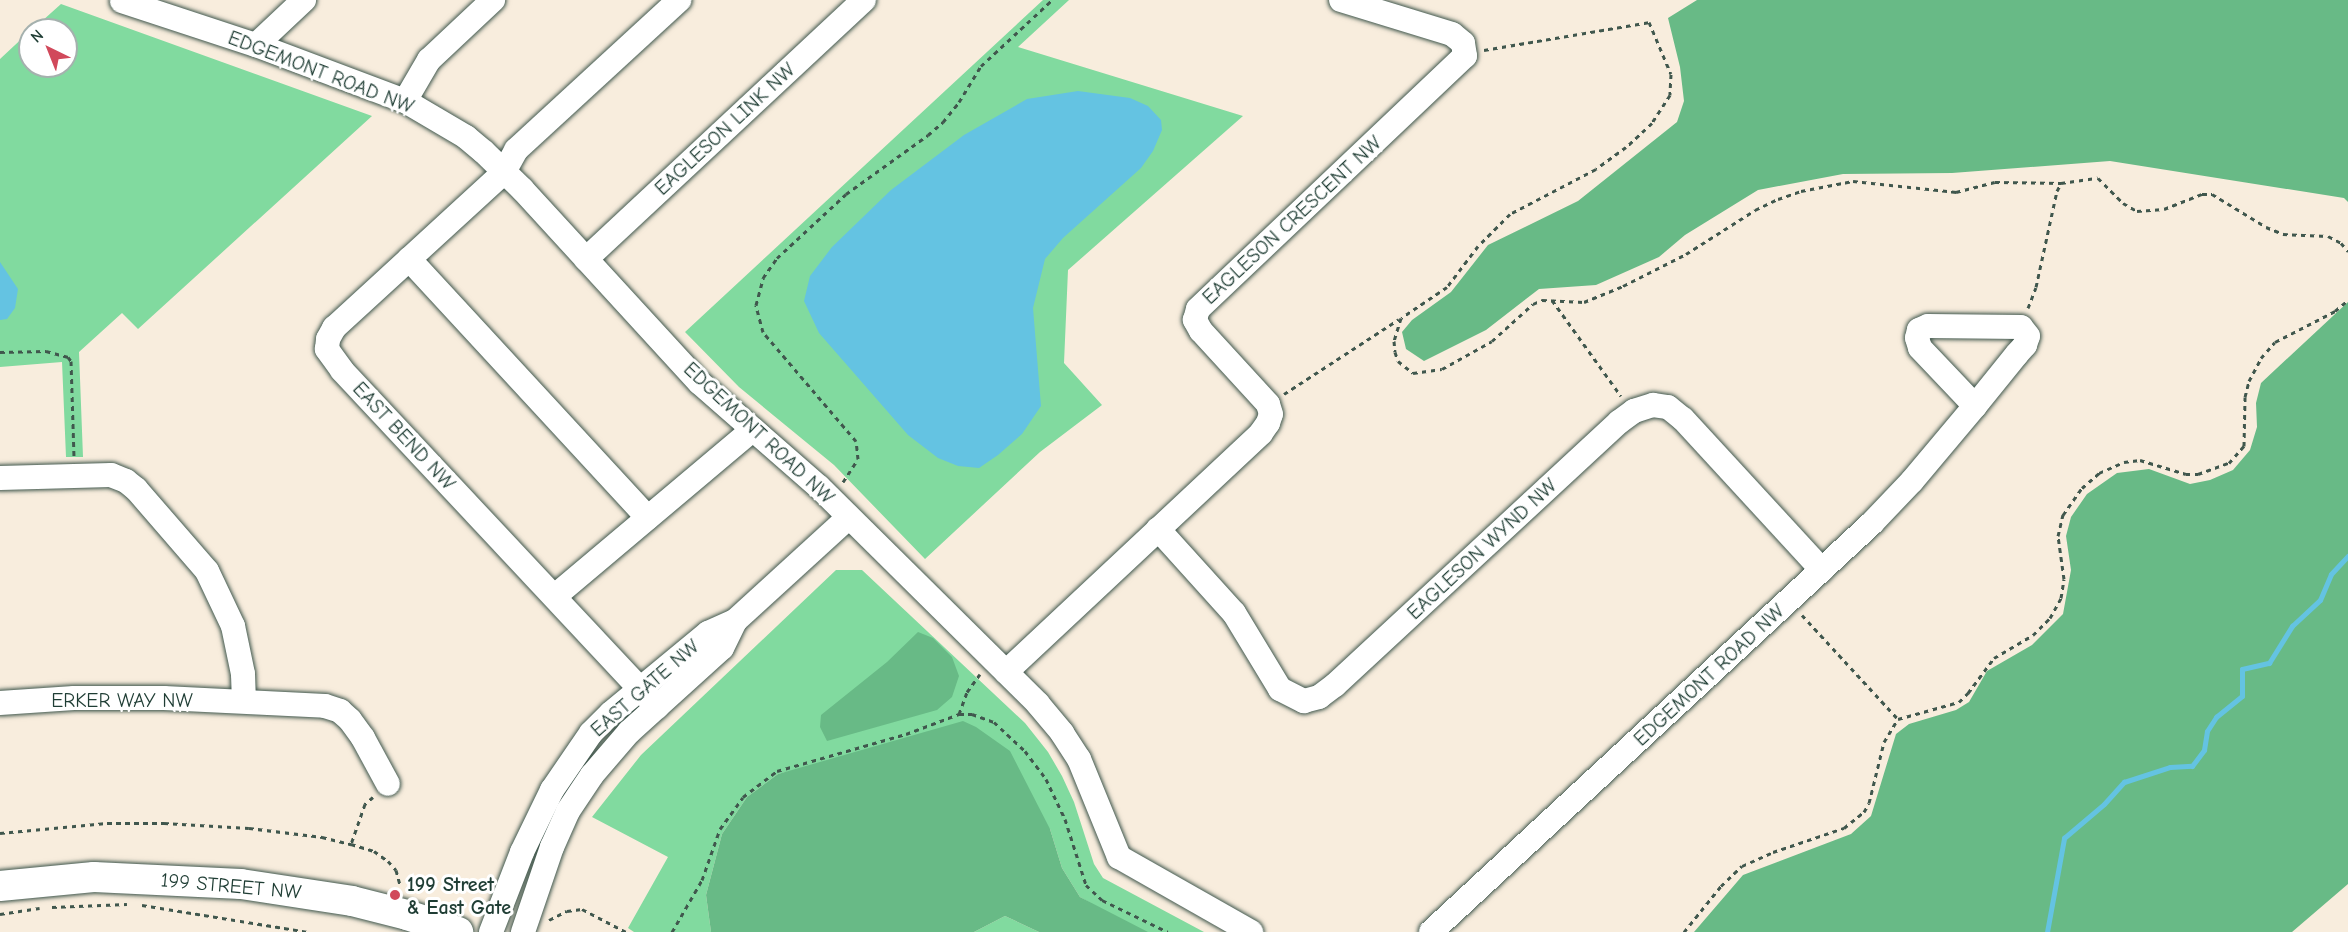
<!DOCTYPE html>
<style>
body{margin:0}
#map{position:relative;width:2348px;height:932px;overflow:hidden;background:#f8eddd;font-family:"Comic Neue",sans-serif}
div>[style]{position:absolute}
[style*='--x']{left:calc(var(--x)*1px);top:calc(var(--y)*1px);width:calc(var(--w)*1px);rotate:calc(var(--a)*1deg)}
.green>*{inset:0;background:#81da9f}
.forest>*{inset:0;background:#68ba86}
.water>*{inset:0;background:#64c3e2}
.stream>*{height:5px;margin:-2.5px;padding:0 2.5px;transform-origin:2.5px;border-radius:2.5px;background:#64c3e2}
.path>*{height:3px;margin-top:-1.5px;transform-origin:0;background:repeating-linear-gradient(90deg,#40574d 0 4.5px,transparent 0 9px)}
.roads{filter:drop-shadow(0 0 2px #40574d) drop-shadow(0 0 2px #40574d)}
.minor>*{height:24px;margin:-12px;padding:0 12px;transform-origin:12px;border-radius:12px;background:#fff}
.major>*{height:30px;margin:-15px;padding:0 15px;transform-origin:15px;border-radius:15px;background:#fff}
.dots>*{width:16px;height:16px;translate:-50% -50%;box-sizing:border-box;border:3px solid #fff;border-radius:50%}
span{translate:-50% -50%;white-space:nowrap;text-align:center;line-height:1.15;-webkit-text-stroke:6px #fff;paint-order:stroke}
.street-label{font-size:20px;color:#1f3d34}
.poi-label{font-size:20px;color:#1f3d34;font-weight:700}
.left{translate:0 -50%;text-align:left}
.north{position:absolute;left:18px;top:18px;width:60px;height:60px;box-sizing:border-box;background:#fff;border:2px solid #a5b1ae;border-radius:50%;rotate:317deg;font-size:16px;font-weight:700;line-height:24px;text-align:center;color:#1f3d34}
.north::after{content:'';display:block;margin:auto;width:21px;height:27px;background:#d1495b;clip-path:polygon(50% 0,100% 100%,50% 72%,0 100%)}
</style>
<div id="map">
<div class="green">
<i style="clip-path:polygon(1043px 0,1069px 0,1018px 47px,1243px 116px,1068px 270px,1064px 363px,1102px 405px,1040px 452px,925px 559px,834px 465px,739px 387px,685px 332px)"></i>
<i style="clip-path:polygon(61px 4px,372px 116px,138px 329px,122px 313px,79px 352px,83px 457px,66px 457px,62px 362px,0 367px,0 59px,30px 31px,30px 66px,66px 66px,66px 30px,32px 30px)"></i>
<i style="clip-path:polygon(836px 570px,862px 570px,1025px 723px,1048px 752px,1062px 776px,1074px 802px,1094px 864px,1103px 878px,1204px 932px,1141px 932px,1080px 897px,1062px 868px,1050px 829px,804px 768px,778px 774px,747px 797px,722px 834px,706px 895px,711px 932px,634px 932px,628px 928px,668px 857px,592px 817px,641px 755px)"></i>
<i style="clip-path:polygon(1005px 916px,1039px 932px,974px 932px)"></i>
</div>
<div class="forest">
<i style="clip-path:polygon(1697px 0,2348px 0,2348px 202px,2344px 198px,2110px 161px,1952px 173px,1843px 174px,1758px 190px,1685px 235px,1659px 257px,1596px 285px,1539px 289px,1486px 330px,1424px 361px,1406px 349px,1402px 332px,1412px 320px,1451px 292px,1488px 245px,1578px 201px,1677px 122px,1684px 101px,1680px 67px,1668px 18px)"></i>
<i style="clip-path:polygon(2348px 302px,2348px 884px,2292px 932px,1694px 932px,1743px 875px,1851px 834px,1871px 816px,1896px 734px,1909px 724px,1956px 710px,1969px 702px,1987px 671px,2032px 645px,2063px 614px,2071px 570px,2066px 536px,2071px 517px,2087px 494px,2117px 473px,2149px 469px,2190px 484px,2210px 480px,2233px 470px,2250px 450px,2257px 427px,2256px 403px,2261px 383px)"></i>
<i style="clip-path:polygon(918px 632px,933px 638px,952px 657px,959px 676px,952px 697px,937px 710px,827px 741px,820px 727px,821px 715px,887px 662px)"></i>
<i style="clip-path:polygon(963px 721px,976px 727px,1010px 751px,1050px 829px,1062px 868px,1080px 897px,1148px 932px,1039px 932px,1005px 916px,974px 932px,711px 932px,706px 895px,722px 834px,747px 797px,778px 774px)"></i>
</div>
<div class="water">
<i style="clip-path:polygon(1078px 91px,1130px 98px,1148px 106px,1161px 120px,1162px 130px,1153px 151px,1141px 168px,1063px 238px,1045px 259px,1033px 308px,1041px 406px,1022px 434px,998px 455px,979px 468px,958px 466px,938px 458px,908px 435px,819px 333px,804px 301px,810px 276px,832px 247px,891px 190px,964px 135px,1027px 99px)"></i>
<i style="clip-path:polygon(0 262px,18px 289px,15px 308px,7px 319px,0 320px)"></i>
</div>
<div class="stream">
<i style="--x:2047;--y:932;--w:96;--a:-79.7"></i>
<i style="--x:2064;--y:838;--w:52;--a:-40.4"></i>
<i style="--x:2104;--y:804;--w:30;--a:-48"></i>
<i style="--x:2124;--y:782;--w:48;--a:-18.1"></i>
<i style="--x:2170;--y:767;--w:22;--a:-3"></i>
<i style="--x:2192;--y:766;--w:20;--a:-53"></i>
<i style="--x:2204;--y:750;--w:19;--a:-81"></i>
<i style="--x:2207;--y:731;--w:17;--a:-57"></i>
<i style="--x:2216;--y:717;--w:33;--a:-39"></i>
<i style="--x:2242;--y:696;--w:27;--a:-90"></i>
<i style="--x:2242;--y:669;--w:28;--a:-13"></i>
<i style="--x:2269;--y:663;--w:44;--a:-58.1"></i>
<i style="--x:2292;--y:626;--w:38;--a:-43"></i>
<i style="--x:2320;--y:600;--w:28;--a:-67"></i>
<i style="--x:2331;--y:574;--w:25;--a:-47"></i>
</div>
<div class="path">
<i style="--x:1484;--y:50;--w:167;--a:-9.6"></i>
<i style="--x:1649;--y:22;--w:56;--a:67.1"></i>
<i style="--x:1671;--y:74;--w:21;--a:93"></i>
<i style="--x:1670;--y:95;--w:33;--a:123"></i>
<i style="--x:1652;--y:123;--w:35;--a:137"></i>
<i style="--x:1626;--y:147;--w:37;--a:144"></i>
<i style="--x:1596;--y:169;--w:97;--a:152.4"></i>
<i style="--x:1510;--y:214;--w:45;--a:135"></i>
<i style="--x:1478;--y:246;--w:51;--a:127.1"></i>
<i style="--x:1447;--y:287;--w:55;--a:146"></i>
<i style="--x:1401;--y:318;--w:24;--a:107"></i>
<i style="--x:1394;--y:341;--w:11;--a:85"></i>
<i style="--x:1395;--y:352;--w:9;--a:72"></i>
<i style="--x:1398;--y:361;--w:19;--a:39"></i>
<i style="--x:1413;--y:373;--w:29;--a:-8"></i>
<i style="--x:1442;--y:369;--w:57;--a:-29.2"></i>
<i style="--x:1492;--y:341;--w:55;--a:-42.1"></i>
<i style="--x:1533;--y:304;--w:10;--a:-24"></i>
<i style="--x:1542;--y:300;--w:42;--a:2.7"></i>
<i style="--x:1584;--y:302;--w:42;--a:-22.3"></i>
<i style="--x:1623;--y:286;--w:71;--a:-26.9"></i>
<i style="--x:1686;--y:254;--w:82;--a:-32.5"></i>
<i style="--x:1755;--y:210;--w:25;--a:-26"></i>
<i style="--x:1778;--y:199;--w:24;--a:-19"></i>
<i style="--x:1801;--y:191;--w:53;--a:-10.9"></i>
<i style="--x:1853;--y:181;--w:104;--a:6.1"></i>
<i style="--x:1956;--y:192;--w:40;--a:-14.4"></i>
<i style="--x:1995;--y:182;--w:66;--a:0.9"></i>
<i style="--x:2061;--y:183;--w:37;--a:-8"></i>
<i style="--x:2098;--y:178;--w:35;--a:45"></i>
<i style="--x:2123;--y:203;--w:16;--a:30"></i>
<i style="--x:2137;--y:211;--w:27;--a:-4"></i>
<i style="--x:2164;--y:209;--w:41;--a:-21.5"></i>
<i style="--x:2202;--y:194;--w:10;--a:0"></i>
<i style="--x:2212;--y:194;--w:63;--a:31.4"></i>
<i style="--x:2266;--y:227;--w:18;--a:22"></i>
<i style="--x:2283;--y:234;--w:45;--a:2.5"></i>
<i style="--x:2328;--y:236;--w:15;--a:28"></i>
<i style="--x:2341;--y:243;--w:11;--a:49"></i>
<i style="--x:1552;--y:300;--w:118;--a:54.3"></i>
<i style="--x:2028;--y:308;--w:22;--a:-69"></i>
<i style="--x:2036;--y:287;--w:98;--a:-77.7"></i>
<i style="--x:2057;--y:191;--w:9;--a:-63"></i>
<i style="--x:0;--y:352;--w:46;--a:-1.2"></i>
<i style="--x:46;--y:351;--w:23;--a:15"></i>
<i style="--x:68;--y:357;--w:5;--a:53"></i>
<i style="--x:71;--y:361;--w:95;--a:88.2"></i>
<i style="--x:1284;--y:394;--w:137;--a:-33.1"></i>
<i style="--x:843;--y:482;--w:27;--a:-57"></i>
<i style="--x:858;--y:459;--w:18;--a:-96"></i>
<i style="--x:856;--y:441;--w:143;--a:-130.5"></i>
<i style="--x:763;--y:332;--w:28;--a:-105"></i>
<i style="--x:756;--y:305;--w:28;--a:-75"></i>
<i style="--x:763;--y:278;--w:24;--a:-55"></i>
<i style="--x:777;--y:258;--w:94;--a:-42.8"></i>
<i style="--x:846;--y:194;--w:101;--a:-35.7"></i>
<i style="--x:928;--y:135;--w:20;--a:-41"></i>
<i style="--x:943;--y:122;--w:26;--a:-51"></i>
<i style="--x:959;--y:102;--w:42;--a:-58.6"></i>
<i style="--x:981;--y:66;--w:97;--a:-42.9"></i>
<i style="--x:1802;--y:615;--w:142;--a:47.3"></i>
<i style="--x:959;--y:714;--w:23;--a:-70"></i>
<i style="--x:967;--y:692;--w:22;--a:-54"></i>
<i style="--x:373;--y:797;--w:11;--a:139"></i>
<i style="--x:365;--y:804;--w:42;--a:109.3"></i>
<i style="--x:351;--y:844;--w:24;--a:17"></i>
<i style="--x:374;--y:851;--w:17;--a:36"></i>
<i style="--x:388;--y:861;--w:12;--a:48"></i>
<i style="--x:396;--y:870;--w:16;--a:75"></i>
<i style="--x:0;--y:833;--w:107;--a:-5.3"></i>
<i style="--x:107;--y:823;--w:57;--a:0"></i>
<i style="--x:164;--y:823;--w:85;--a:3.4"></i>
<i style="--x:249;--y:828;--w:74;--a:7"></i>
<i style="--x:322;--y:837;--w:30;--a:14"></i>
<i style="--x:142;--y:905;--w:168;--a:9.2"></i>
<i style="--x:52;--y:907;--w:75;--a:-2.3"></i>
<i style="--x:0;--y:914;--w:40;--a:-8.5"></i>
<i style="--x:549;--y:920;--w:20;--a:-27"></i>
<i style="--x:567;--y:911;--w:15;--a:-8"></i>
<i style="--x:582;--y:909;--w:50;--a:27.6"></i>
<i style="--x:672;--y:932;--w:60;--a:-60"></i>
<i style="--x:702;--y:880;--w:54;--a:-70.6"></i>
<i style="--x:720;--y:829;--w:39;--a:-54"></i>
<i style="--x:743;--y:797;--w:43;--a:-37.4"></i>
<i style="--x:777;--y:771;--w:134;--a:-16"></i>
<i style="--x:906;--y:734;--w:57;--a:-20.7"></i>
<i style="--x:959;--y:714;--w:13;--a:0"></i>
<i style="--x:972;--y:714;--w:23;--a:20"></i>
<i style="--x:994;--y:722;--w:42;--a:43.1"></i>
<i style="--x:1025;--y:751;--w:35;--a:53"></i>
<i style="--x:1046;--y:779;--w:44;--a:64.6"></i>
<i style="--x:1065;--y:819;--w:69;--a:72.3"></i>
<i style="--x:1086;--y:885;--w:22;--a:43"></i>
<i style="--x:1102;--y:900;--w:73;--a:25.9"></i>
<i style="--x:1684;--y:932;--w:59;--a:-51.2"></i>
<i style="--x:1721;--y:886;--w:29;--a:-44"></i>
<i style="--x:1742;--y:866;--w:34;--a:-24"></i>
<i style="--x:1773;--y:852;--w:75;--a:-18.7"></i>
<i style="--x:1844;--y:828;--w:26;--a:-39"></i>
<i style="--x:1864;--y:812;--w:10;--a:-61"></i>
<i style="--x:1869;--y:803;--w:63;--a:-76.2"></i>
<i style="--x:1884;--y:742;--w:27;--a:-59"></i>
<i style="--x:1898;--y:719;--w:63;--a:-15.6"></i>
<i style="--x:1959;--y:702;--w:13;--a:-45"></i>
<i style="--x:1968;--y:693;--w:44;--a:-53.4"></i>
<i style="--x:1994;--y:658;--w:45;--a:-30.5"></i>
<i style="--x:2033;--y:635;--w:24;--a:-45"></i>
<i style="--x:2050;--y:618;--w:23;--a:-61"></i>
<i style="--x:2061;--y:598;--w:19;--a:-81"></i>
<i style="--x:2064;--y:579;--w:43;--a:-97.9"></i>
<i style="--x:2058;--y:536;--w:22;--a:-77"></i>
<i style="--x:2063;--y:515;--w:33;--a:-55"></i>
<i style="--x:2082;--y:488;--w:23;--a:-41"></i>
<i style="--x:2099;--y:473;--w:27;--a:-24"></i>
<i style="--x:2124;--y:462;--w:16;--a:-7"></i>
<i style="--x:2140;--y:460;--w:48;--a:16.9"></i>
<i style="--x:2186;--y:474;--w:12;--a:0"></i>
<i style="--x:2198;--y:474;--w:33;--a:-20"></i>
<i style="--x:2229;--y:463;--w:23;--a:-49"></i>
<i style="--x:2244;--y:446;--w:49;--a:-88.8"></i>
<i style="--x:2245;--y:397;--w:16;--a:-76"></i>
<i style="--x:2249;--y:381;--w:26;--a:-62"></i>
<i style="--x:2261;--y:358;--w:21;--a:-49"></i>
<i style="--x:2275;--y:342;--w:68;--a:-27.3"></i>
<i style="--x:2335;--y:311;--w:17;--a:-40"></i>
</div>
<div class="roads">
<div class="minor">
<i style="--x:122;--y:1;--w:141;--a:18.2"></i>
<i style="--x:256;--y:45;--w:159;--a:20.6"></i>
<i style="--x:405;--y:101;--w:71;--a:30.5"></i>
<i style="--x:466;--y:137;--w:23;--a:40"></i>
<i style="--x:484;--y:152;--w:53;--a:44.2"></i>
<i style="--x:522;--y:189;--w:263;--a:47.5"></i>
<i style="--x:700;--y:383;--w:158;--a:41.2"></i>
<i style="--x:819;--y:487;--w:308;--a:44.7"></i>
<i style="--x:1038;--y:704;--w:38;--a:50"></i>
<i style="--x:1062;--y:733;--w:31;--a:57"></i>
<i style="--x:1079;--y:759;--w:106;--a:67.8"></i>
<i style="--x:1119;--y:857;--w:152;--a:29.6"></i>
<i style="--x:256;--y:45;--w:66;--a:-43.2"></i>
<i style="--x:405;--y:101;--w:48;--a:-59.7"></i>
<i style="--x:429;--y:60;--w:88;--a:-43.2"></i>
<i style="--x:409;--y:259;--w:352;--a:47.3"></i>
<i style="--x:586;--y:259;--w:380;--a:-43"></i>
<i style="--x:0;--y:478;--w:111;--a:-1.5"></i>
<i style="--x:111;--y:475;--w:16;--a:22"></i>
<i style="--x:126;--y:481;--w:13;--a:39"></i>
<i style="--x:136;--y:489;--w:108;--a:49.1"></i>
<i style="--x:207;--y:571;--w:61;--a:64.7"></i>
<i style="--x:233;--y:626;--w:49;--a:78.2"></i>
<i style="--x:243;--y:674;--w:27;--a:88"></i>
<i style="--x:1158;--y:529;--w:113;--a:47.9"></i>
<i style="--x:1234;--y:613;--w:89;--a:58.8"></i>
<i style="--x:1280;--y:689;--w:27;--a:27"></i>
<i style="--x:1304;--y:701;--w:16;--a:-15"></i>
<i style="--x:1319;--y:697;--w:20;--a:-37"></i>
<i style="--x:1335;--y:685;--w:387;--a:-42.8"></i>
<i style="--x:1619;--y:422;--w:19;--a:-36"></i>
<i style="--x:1634;--y:411;--w:20;--a:-18"></i>
<i style="--x:1653;--y:405;--w:15;--a:8"></i>
<i style="--x:1668;--y:407;--w:19;--a:39"></i>
<i style="--x:1683;--y:419;--w:205;--a:47.4"></i>
<i style="--x:555;--y:596;--w:258;--a:-40.1"></i>
<i style="--x:1006;--y:672;--w:349;--a:-43.1"></i>
<i style="--x:1261;--y:433;--w:12;--a:-55"></i>
<i style="--x:1268;--y:423;--w:9;--a:-72"></i>
<i style="--x:1271;--y:414;--w:10;--a:-107"></i>
<i style="--x:1268;--y:404;--w:99;--a:-132.5"></i>
<i style="--x:1201;--y:331;--w:13;--a:-119"></i>
<i style="--x:1195;--y:320;--w:11;--a:-75"></i>
<i style="--x:1198;--y:309;--w:368;--a:-43.5"></i>
<i style="--x:1465;--y:56;--w:13;--a:-99"></i>
<i style="--x:1463;--y:43;--w:14;--a:-141"></i>
<i style="--x:1452;--y:34;--w:116;--a:-163"></i>
<i style="--x:0;--y:703;--w:74;--a:-3.9"></i>
<i style="--x:74;--y:698;--w:90;--a:0"></i>
<i style="--x:164;--y:698;--w:161;--a:2.8"></i>
<i style="--x:325;--y:706;--w:16;--a:18"></i>
<i style="--x:340;--y:711;--w:13;--a:42"></i>
<i style="--x:350;--y:720;--w:22;--a:54"></i>
<i style="--x:363;--y:738;--w:52;--a:61.5"></i>
<i style="--x:657;--y:707;--w:461;--a:-133.1"></i>
<i style="--x:342;--y:370;--w:26;--a:-126"></i>
<i style="--x:327;--y:349;--w:10;--a:-84"></i>
<i style="--x:328;--y:339;--w:13;--a:-61"></i>
<i style="--x:334;--y:328;--w:231;--a:-42.5"></i>
<i style="--x:504;--y:172;--w:25;--a:-61"></i>
<i style="--x:516;--y:150;--w:222;--a:-42.6"></i>
<i style="--x:491;--y:932;--w:86;--a:-68.8"></i>
<i style="--x:522;--y:852;--w:69;--a:-64.2"></i>
<i style="--x:552;--y:790;--w:69;--a:-55.6"></i>
<i style="--x:591;--y:733;--w:28;--a:-45"></i>
<i style="--x:611;--y:713;--w:126;--a:-39.5"></i>
<i style="--x:708;--y:633;--w:30;--a:-24"></i>
<i style="--x:735;--y:621;--w:154;--a:-42.4"></i>
<i style="--x:523;--y:932;--w:90;--a:-71.2"></i>
<i style="--x:552;--y:847;--w:39;--a:-66"></i>
<i style="--x:568;--y:811;--w:43;--a:-56.3"></i>
<i style="--x:592;--y:775;--w:57;--a:-49.3"></i>
<i style="--x:629;--y:732;--w:125;--a:-42.1"></i>
<i style="--x:722;--y:648;--w:30;--a:-64"></i>
<i style="--x:1431;--y:932;--w:601;--a:-42.84"></i>
<i style="--x:1872;--y:523;--w:58;--a:-46.4"></i>
<i style="--x:1912;--y:481;--w:98;--a:-50"></i>
<i style="--x:1975;--y:406;--w:67;--a:-51.1"></i>
<i style="--x:2017;--y:354;--w:12;--a:-48"></i>
<i style="--x:2025;--y:345;--w:9;--a:-72"></i>
<i style="--x:2028;--y:336;--w:11;--a:-128"></i>
<i style="--x:2021;--y:327;--w:93;--a:-179.4"></i>
<i style="--x:1928;--y:326;--w:10;--a:156"></i>
<i style="--x:1919;--y:330;--w:8;--a:104"></i>
<i style="--x:1917;--y:338;--w:10;--a:73"></i>
<i style="--x:1920;--y:348;--w:80;--a:46.5"></i>
</div>
<div class="major">
<i style="--x:0;--y:886;--w:94;--a:-5.5"></i>
<i style="--x:94;--y:877;--w:147;--a:2.7"></i>
<i style="--x:241;--y:884;--w:112;--a:8.7"></i>
<i style="--x:352;--y:901;--w:57;--a:14.3"></i>
<i style="--x:407;--y:915;--w:54;--a:18.4"></i>
</div>
</div>
<div class="dots">
<i style="left:395px;top:895px;background:#d1495b"></i>
</div>
<div class="street-label">
<span style="left:321px;top:72px;rotate:21deg">EDGEMONT ROAD NW</span>
<span style="left:725px;top:129px;rotate:-43deg">EAGLESON LINK NW</span>
<span style="left:1292px;top:220px;rotate:-43deg">EAGLESON CRESCENT NW</span>
<span style="left:759px;top:433px;rotate:43deg">EDGEMONT ROAD NW</span>
<span style="left:404px;top:436px;rotate:47deg">EAST BEND NW</span>
<span style="left:1482px;top:549px;rotate:-43deg">EAGLESON WYND NW</span>
<span style="left:1709px;top:675px;rotate:-43deg">EDGEMONT ROAD NW</span>
<span style="left:645px;top:688px;rotate:-41deg">EAST GATE NW</span>
<span style="left:122px;top:700px">ERKER WAY NW</span>
<span style="left:231px;top:886px;rotate:5deg">199 STREET NW</span>
</div>
<div class="poi-label">
<span class="left" style="left:407px;top:896px">199 Street<br>&amp; East Gate</span>
</div>
<div class="north">N</div>
</div>
